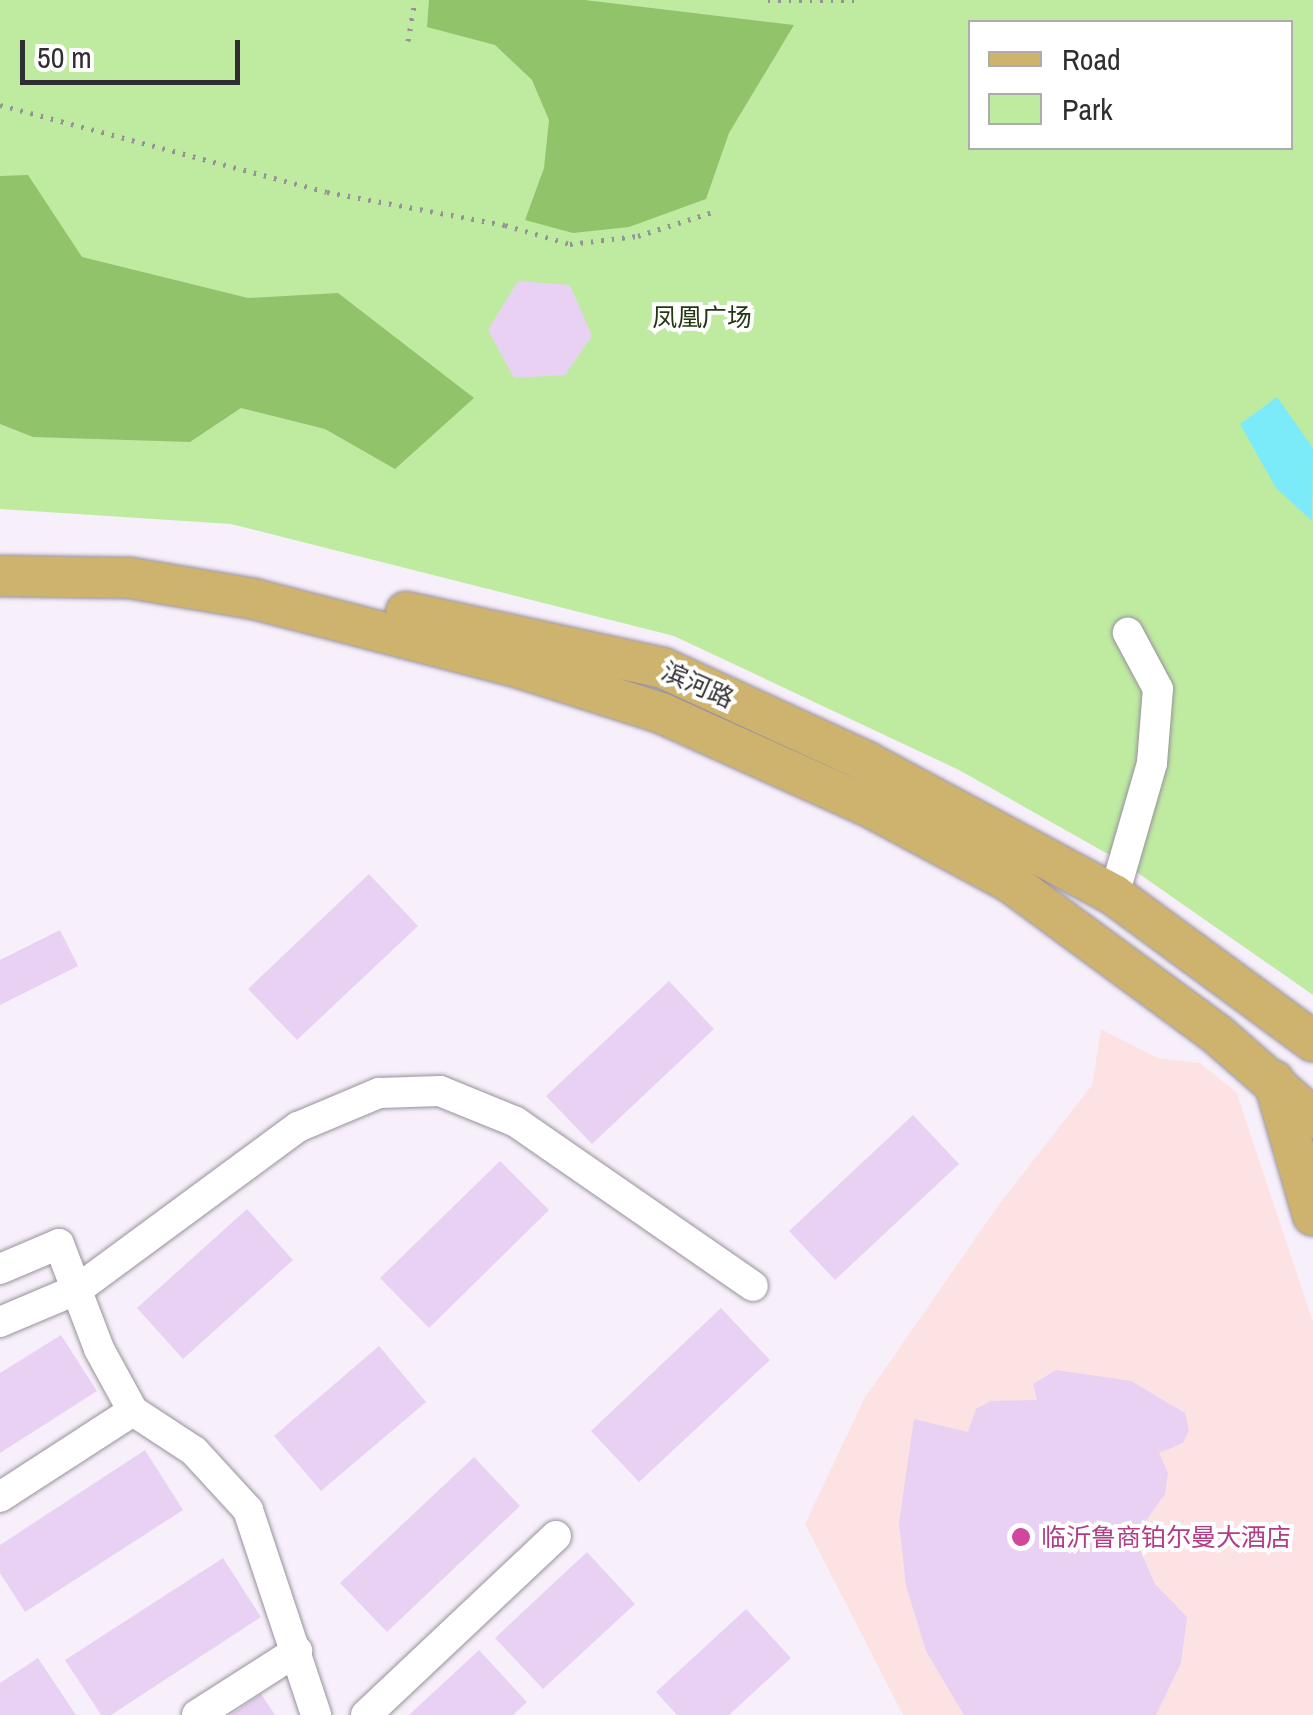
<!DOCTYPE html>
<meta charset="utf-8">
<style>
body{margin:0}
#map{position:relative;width:1313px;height:1715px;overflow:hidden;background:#f7f0fb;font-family:"Archivo Narrow","Noto Sans SC",sans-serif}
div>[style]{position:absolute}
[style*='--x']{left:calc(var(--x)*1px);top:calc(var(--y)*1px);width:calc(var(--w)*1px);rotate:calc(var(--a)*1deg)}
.commercial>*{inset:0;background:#fde2e4}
.green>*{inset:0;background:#bfeba1}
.forest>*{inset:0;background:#90c36a}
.water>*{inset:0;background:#7beaf9}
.building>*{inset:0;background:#e8d1f3}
.path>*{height:5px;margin-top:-2.5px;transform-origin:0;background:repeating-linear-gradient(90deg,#979299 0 2.5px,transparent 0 10.5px)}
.roads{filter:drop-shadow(0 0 2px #98919b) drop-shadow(0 0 2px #98919b)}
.minor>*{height:30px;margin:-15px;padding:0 15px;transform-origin:15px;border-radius:15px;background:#fff}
.major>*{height:40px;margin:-20px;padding:0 20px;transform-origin:20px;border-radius:20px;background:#cdb36e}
.dots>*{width:28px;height:28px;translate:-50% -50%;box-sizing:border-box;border:5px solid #fff;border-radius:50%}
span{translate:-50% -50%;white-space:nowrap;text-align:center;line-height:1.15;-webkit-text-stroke:8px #fff;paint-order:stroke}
.park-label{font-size:25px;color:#233713}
.street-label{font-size:25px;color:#312e32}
.hotel-label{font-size:25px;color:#b23c85}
.left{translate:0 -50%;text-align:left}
.legend{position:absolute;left:968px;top:20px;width:325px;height:130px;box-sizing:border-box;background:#fff;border:2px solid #adabad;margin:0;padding:12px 18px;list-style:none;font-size:30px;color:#312e32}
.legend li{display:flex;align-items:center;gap:20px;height:50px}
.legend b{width:50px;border:2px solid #adabad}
.scale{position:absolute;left:20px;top:40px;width:220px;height:45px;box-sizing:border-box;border:5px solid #312e32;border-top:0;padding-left:12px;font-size:30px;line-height:35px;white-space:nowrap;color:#312e32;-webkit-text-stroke:8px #fff;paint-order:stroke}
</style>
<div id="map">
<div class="commercial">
<i style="clip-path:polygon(1101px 1029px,1158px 1058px,1200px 1063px,1237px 1093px,1313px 1322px,1313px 1715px,903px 1715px,805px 1524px,864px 1399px,997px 1207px,1092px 1085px)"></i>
</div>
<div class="green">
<i style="clip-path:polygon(evenodd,0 0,1313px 0,1313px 995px,1122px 862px,959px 770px,674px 636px,231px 524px,0 509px,0 0,971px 22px,1290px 22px,1290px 148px,971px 148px,971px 22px)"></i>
</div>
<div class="forest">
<i style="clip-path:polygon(429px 0,585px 0,794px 25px,729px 133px,706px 199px,629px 227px,573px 233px,525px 220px,544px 168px,549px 120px,532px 80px,495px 45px,427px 27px)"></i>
<i style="clip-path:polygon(28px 175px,82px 257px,248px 298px,338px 293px,474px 398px,395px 469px,325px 429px,241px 408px,190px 442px,33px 437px,0 424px,0 176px)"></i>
</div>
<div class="water">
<i style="clip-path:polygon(1277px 397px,1313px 448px,1312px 521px,1276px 488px,1240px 424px)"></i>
</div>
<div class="building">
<i style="clip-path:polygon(518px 281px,570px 285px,592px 336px,565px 375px,514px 378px,488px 330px)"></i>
<i style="clip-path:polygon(369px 874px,418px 926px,297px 1040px,248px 989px)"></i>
<i style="clip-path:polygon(60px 930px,78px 966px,0 1005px,0 960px)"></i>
<i style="clip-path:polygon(669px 981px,714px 1029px,592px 1144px,546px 1096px)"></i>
<i style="clip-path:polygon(913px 1115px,959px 1164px,835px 1280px,789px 1231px)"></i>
<i style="clip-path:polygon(500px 1161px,549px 1210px,429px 1328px,380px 1278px)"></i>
<i style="clip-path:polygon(247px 1209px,293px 1260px,183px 1359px,137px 1308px)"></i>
<i style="clip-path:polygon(721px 1308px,770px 1360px,639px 1482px,591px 1431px)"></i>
<i style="clip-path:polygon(61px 1335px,97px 1391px,0 1453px,0 1373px)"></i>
<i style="clip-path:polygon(379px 1346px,426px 1402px,321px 1491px,274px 1436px)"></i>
<i style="clip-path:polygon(1056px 1370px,1131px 1381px,1185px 1413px,1189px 1430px,1183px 1443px,1159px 1453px,1168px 1473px,1165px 1494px,1143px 1525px,1140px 1550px,1155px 1584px,1187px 1617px,1181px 1663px,1156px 1715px,964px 1715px,926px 1651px,906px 1586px,899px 1523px,914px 1419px,968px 1432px,976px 1409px,991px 1401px,1037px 1400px,1033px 1384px)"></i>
<i style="clip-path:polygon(145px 1450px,183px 1510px,25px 1612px,0 1573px,0 1545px)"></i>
<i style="clip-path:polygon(474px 1457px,520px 1506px,387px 1632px,340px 1583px)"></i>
<i style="clip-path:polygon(587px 1552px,635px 1604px,543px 1689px,495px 1638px)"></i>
<i style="clip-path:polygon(223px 1558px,261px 1617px,111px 1715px,101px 1715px,65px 1660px)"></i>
<i style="clip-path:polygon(746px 1609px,791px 1658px,729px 1715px,677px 1715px,656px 1692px)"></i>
<i style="clip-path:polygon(479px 1650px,527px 1702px,513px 1715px,409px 1715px)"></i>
<i style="clip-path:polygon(38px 1658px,76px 1715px,0 1715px,0 1683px)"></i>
<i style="clip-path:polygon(261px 1694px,275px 1715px,230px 1715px)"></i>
</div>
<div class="path">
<i style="--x:768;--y:0;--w:92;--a:0"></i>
<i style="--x:408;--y:41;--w:42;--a:-80.3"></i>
<i style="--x:0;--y:105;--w:338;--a:14.9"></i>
<i style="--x:327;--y:192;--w:181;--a:10.5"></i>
<i style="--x:505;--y:225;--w:68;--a:16.3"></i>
<i style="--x:570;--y:244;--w:68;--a:-6.7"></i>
<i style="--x:638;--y:236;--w:79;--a:-17.7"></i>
</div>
<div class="roads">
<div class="minor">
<i style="--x:1114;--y:895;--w:137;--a:-73.9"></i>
<i style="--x:1152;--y:763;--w:74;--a:-85.4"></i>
<i style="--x:1158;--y:689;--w:64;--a:-118.2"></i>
<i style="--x:0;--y:1269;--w:64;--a:-23"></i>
<i style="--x:59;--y:1244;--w:112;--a:69.1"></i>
<i style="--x:99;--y:1349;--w:71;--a:61.3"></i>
<i style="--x:133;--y:1411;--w:73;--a:33.3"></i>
<i style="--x:194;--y:1451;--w:80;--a:47.5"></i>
<i style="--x:248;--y:1510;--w:216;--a:71.6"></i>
<i style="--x:0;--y:1322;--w:85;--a:-22.9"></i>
<i style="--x:78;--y:1289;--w:273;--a:-36.4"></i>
<i style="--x:298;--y:1127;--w:88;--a:-22.8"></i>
<i style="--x:379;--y:1093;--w:61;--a:-1.9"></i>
<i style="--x:440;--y:1091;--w:82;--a:22.2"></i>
<i style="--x:516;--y:1122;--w:288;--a:34.7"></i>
<i style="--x:0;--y:1497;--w:158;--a:-32.9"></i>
<i style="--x:197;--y:1715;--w:119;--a:-32.6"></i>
<i style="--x:366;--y:1715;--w:261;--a:-43.3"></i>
</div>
<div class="major">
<i style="--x:0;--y:576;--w:130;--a:0.9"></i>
<i style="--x:130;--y:578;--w:126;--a:9.6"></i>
<i style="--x:254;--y:599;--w:272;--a:14.5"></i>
<i style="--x:517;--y:667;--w:151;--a:17.7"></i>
<i style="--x:661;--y:713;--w:231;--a:24.2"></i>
<i style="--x:872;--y:808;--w:157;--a:28.2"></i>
<i style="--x:1010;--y:882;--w:258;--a:36.3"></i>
<i style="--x:1218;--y:1035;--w:126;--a:41.1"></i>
<i style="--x:406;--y:612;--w:263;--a:12.3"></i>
<i style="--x:663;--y:668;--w:225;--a:24.7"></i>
<i style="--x:867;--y:762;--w:281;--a:28.3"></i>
<i style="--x:1114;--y:895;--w:247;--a:36.3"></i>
<i style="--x:1274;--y:1081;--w:140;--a:73.8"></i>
</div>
</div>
<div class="dots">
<i style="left:1021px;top:1537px;background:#d1479c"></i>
</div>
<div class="park-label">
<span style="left:702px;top:317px">凤凰广场</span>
</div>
<div class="street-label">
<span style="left:698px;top:685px;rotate:24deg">滨河路</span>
</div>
<div class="hotel-label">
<span class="left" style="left:1041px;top:1537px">临沂鲁商铂尔曼大酒店</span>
</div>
<ul class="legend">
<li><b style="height:12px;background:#cdb36e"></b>Road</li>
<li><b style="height:28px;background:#bfeba1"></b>Park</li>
</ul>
<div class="scale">50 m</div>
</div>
